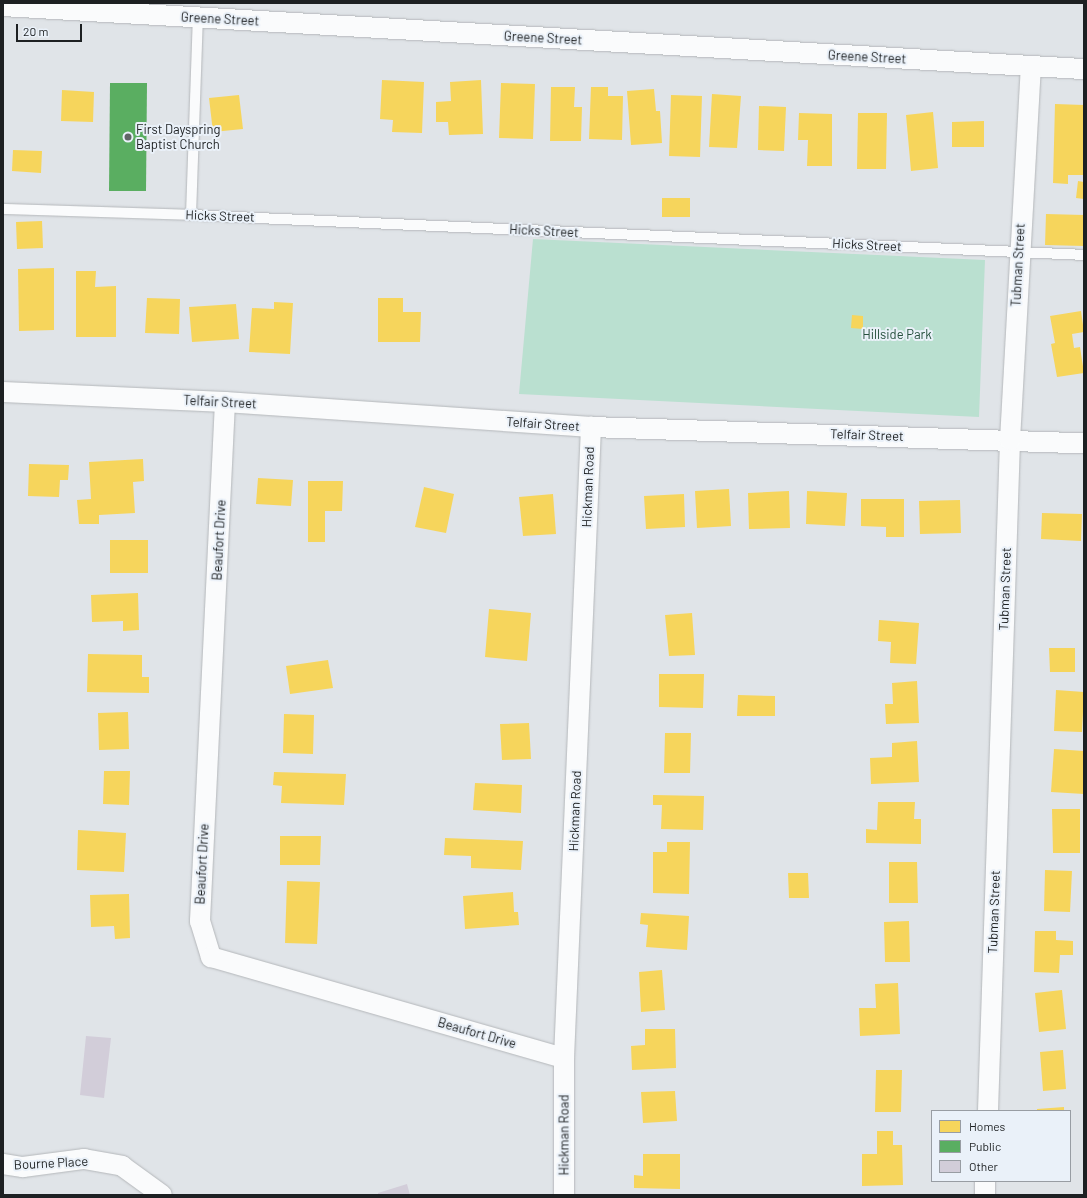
<!DOCTYPE html>
<style>
body{margin:0}
#map{position:relative;width:1087px;height:1198px;overflow:hidden;background:#e0e4e8;font-family:Barlow,sans-serif}
div>[style]{position:absolute}
[style*='--x']{left:calc(var(--x)*1px);top:calc(var(--y)*1px);width:calc(var(--w)*1px);rotate:calc(var(--a)*1deg)}
.green>*{inset:0;background:#bae0d0}
.homes>*{inset:0;background:#f6d55c}
.public>*{inset:0;background:#5aae61}
.building>*{inset:0;background:#d2cdd9}
.roads{filter:drop-shadow(0 0 1px #b4b7ba) drop-shadow(0 0 1px #b4b7ba)}
.service>*{height:10px;margin:-5px;padding:0 5px;transform-origin:5px;border-radius:5px;background:#fafbfc}
.minor>*{height:20px;margin:-10px;padding:0 10px;transform-origin:10px;border-radius:10px;background:#fafbfc}
.dots>*{width:11px;height:11px;translate:-50% -50%;box-sizing:border-box;border:2px solid #eaf1f9;border-radius:50%}
span{translate:-50% -50%;white-space:nowrap;text-align:center;line-height:1.15;-webkit-text-stroke:4px #eaf1f9;paint-order:stroke}
.street-label{font-size:13px;color:#1d2022}
.poi-label{font-size:13px;color:#1d2022}
.left{translate:0 -50%;text-align:left}
.park-label{font-size:13px;color:#25503d}
.frame{position:absolute;inset:0;border:4px solid #1d2022;pointer-events:none}
.legend{position:absolute;left:931px;top:1110px;width:140px;height:72px;box-sizing:border-box;background:#eaf1f9;border:1px solid #989da3;margin:0;padding:5px 7px;list-style:none;font-size:12px;color:#1d2022}
.legend li{display:flex;align-items:center;gap:8px;height:20px}
.legend b{width:20px;border:1px solid #989da3}
.scale{position:absolute;left:16px;top:24px;width:66px;height:18px;box-sizing:border-box;border:2px solid #1d2022;border-top:0;padding-left:5px;font-size:12px;line-height:14px;white-space:nowrap;color:#1d2022;-webkit-text-stroke:3px #eaf1f9;paint-order:stroke}
</style>
<div id="map">
<div class="green">
<i style="clip-path:polygon(533px 239px,985px 260px,979px 417px,519px 394px)"></i>
</div>
<div class="homes">
<i style="clip-path:polygon(382px 80px,424px 82px,422px 133px,392px 132px,393px 120px,380px 119px)"></i>
<i style="clip-path:polygon(481px 80px,483px 134px,449px 135px,448px 122px,436px 122px,436px 102px,451px 101px,450px 82px)"></i>
<i style="clip-path:polygon(501px 83px,535px 84px,533px 139px,499px 138px)"></i>
<i style="clip-path:polygon(551px 87px,575px 87px,574px 107px,582px 107px,581px 141px,550px 141px)"></i>
<i style="clip-path:polygon(591px 87px,608px 87px,608px 96px,623px 96px,622px 140px,589px 139px)"></i>
<i style="clip-path:polygon(654px 89px,656px 111px,660px 111px,662px 143px,631px 145px,627px 91px)"></i>
<i style="clip-path:polygon(62px 90px,94px 92px,93px 122px,61px 121px)"></i>
<i style="clip-path:polygon(712px 94px,741px 96px,737px 148px,709px 147px)"></i>
<i style="clip-path:polygon(239px 95px,243px 129px,213px 132px,209px 98px)"></i>
<i style="clip-path:polygon(671px 95px,702px 96px,700px 157px,669px 156px)"></i>
<i style="clip-path:polygon(1055px 104px,1084px 105px,1084px 175px,1068px 175px,1068px 184px,1053px 183px)"></i>
<i style="clip-path:polygon(759px 106px,786px 107px,784px 151px,758px 150px)"></i>
<i style="clip-path:polygon(933px 112px,938px 168px,911px 171px,906px 115px)"></i>
<i style="clip-path:polygon(799px 113px,832px 114px,832px 166px,807px 166px,808px 140px,798px 140px)"></i>
<i style="clip-path:polygon(858px 113px,887px 113px,886px 169px,857px 169px)"></i>
<i style="clip-path:polygon(984px 121px,984px 147px,952px 147px,952px 122px)"></i>
<i style="clip-path:polygon(13px 150px,42px 151px,41px 173px,12px 171px)"></i>
<i style="clip-path:polygon(1078px 181px,1084px 182px,1084px 199px,1076px 198px)"></i>
<i style="clip-path:polygon(662px 198px,690px 198px,690px 217px,662px 217px)"></i>
<i style="clip-path:polygon(1046px 214px,1084px 215px,1084px 246px,1045px 245px)"></i>
<i style="clip-path:polygon(42px 221px,43px 248px,17px 249px,16px 222px)"></i>
<i style="clip-path:polygon(54px 268px,54px 330px,19px 331px,18px 269px)"></i>
<i style="clip-path:polygon(76px 271px,96px 271px,95px 287px,116px 286px,116px 337px,76px 337px)"></i>
<i style="clip-path:polygon(147px 298px,180px 299px,179px 334px,145px 333px)"></i>
<i style="clip-path:polygon(378px 298px,403px 298px,403px 312px,421px 312px,420px 342px,378px 342px)"></i>
<i style="clip-path:polygon(274px 302px,293px 303px,290px 354px,249px 352px,252px 308px,274px 309px)"></i>
<i style="clip-path:polygon(236px 304px,239px 339px,192px 342px,189px 307px)"></i>
<i style="clip-path:polygon(1081px 311px,1084px 332px,1072px 334px,1074px 348px,1080px 347px,1084px 373px,1057px 377px,1051px 344px,1055px 343px,1050px 316px)"></i>
<i style="clip-path:polygon(852px 315px,863px 316px,863px 329px,851px 328px)"></i>
<i style="clip-path:polygon(143px 459px,144px 481px,133px 482px,135px 513px,99px 515px,99px 524px,79px 524px,77px 500px,91px 499px,89px 462px)"></i>
<i style="clip-path:polygon(29px 464px,69px 465px,68px 480px,60px 480px,59px 497px,28px 496px)"></i>
<i style="clip-path:polygon(258px 478px,293px 480px,291px 506px,256px 504px)"></i>
<i style="clip-path:polygon(308px 481px,343px 481px,342px 511px,325px 511px,325px 542px,308px 542px)"></i>
<i style="clip-path:polygon(424px 487px,454px 494px,446px 533px,415px 527px)"></i>
<i style="clip-path:polygon(729px 489px,731px 526px,697px 528px,695px 491px)"></i>
<i style="clip-path:polygon(789px 491px,790px 528px,749px 529px,748px 493px)"></i>
<i style="clip-path:polygon(807px 491px,847px 493px,845px 526px,806px 524px)"></i>
<i style="clip-path:polygon(553px 494px,556px 534px,523px 536px,519px 497px)"></i>
<i style="clip-path:polygon(684px 494px,685px 527px,646px 529px,644px 496px)"></i>
<i style="clip-path:polygon(861px 499px,904px 499px,904px 537px,886px 537px,886px 527px,861px 526px)"></i>
<i style="clip-path:polygon(960px 500px,961px 533px,920px 534px,919px 501px)"></i>
<i style="clip-path:polygon(1042px 513px,1082px 514px,1081px 541px,1041px 539px)"></i>
<i style="clip-path:polygon(110px 540px,148px 540px,148px 573px,110px 573px)"></i>
<i style="clip-path:polygon(138px 593px,139px 630px,123px 631px,123px 621px,92px 622px,91px 595px)"></i>
<i style="clip-path:polygon(489px 609px,531px 613px,527px 661px,485px 657px)"></i>
<i style="clip-path:polygon(692px 613px,695px 655px,669px 656px,665px 615px)"></i>
<i style="clip-path:polygon(879px 620px,919px 623px,916px 664px,890px 663px,891px 642px,878px 641px)"></i>
<i style="clip-path:polygon(1049px 648px,1075px 648px,1075px 672px,1050px 672px)"></i>
<i style="clip-path:polygon(88px 654px,142px 655px,142px 677px,149px 677px,149px 693px,87px 692px)"></i>
<i style="clip-path:polygon(328px 660px,333px 688px,290px 694px,286px 666px)"></i>
<i style="clip-path:polygon(659px 674px,704px 674px,703px 708px,659px 707px)"></i>
<i style="clip-path:polygon(917px 681px,919px 723px,886px 724px,885px 704px,893px 704px,892px 683px)"></i>
<i style="clip-path:polygon(1056px 690px,1084px 692px,1082px 732px,1054px 731px)"></i>
<i style="clip-path:polygon(738px 695px,775px 696px,775px 716px,737px 716px)"></i>
<i style="clip-path:polygon(128px 712px,129px 749px,99px 750px,98px 713px)"></i>
<i style="clip-path:polygon(284px 714px,314px 715px,313px 754px,283px 753px)"></i>
<i style="clip-path:polygon(529px 723px,531px 759px,502px 760px,500px 724px)"></i>
<i style="clip-path:polygon(665px 733px,691px 733px,690px 773px,664px 773px)"></i>
<i style="clip-path:polygon(917px 741px,919px 782px,871px 784px,870px 758px,892px 757px,892px 743px)"></i>
<i style="clip-path:polygon(1054px 749px,1084px 751px,1084px 794px,1051px 792px)"></i>
<i style="clip-path:polygon(104px 771px,130px 771px,129px 805px,103px 804px)"></i>
<i style="clip-path:polygon(274px 772px,346px 774px,344px 805px,281px 803px,282px 786px,273px 785px)"></i>
<i style="clip-path:polygon(475px 783px,522px 785px,521px 813px,473px 810px)"></i>
<i style="clip-path:polygon(653px 795px,704px 796px,703px 830px,661px 829px,662px 805px,653px 805px)"></i>
<i style="clip-path:polygon(878px 802px,915px 802px,914px 819px,921px 819px,921px 844px,866px 843px,866px 829px,877px 830px)"></i>
<i style="clip-path:polygon(1052px 809px,1080px 809px,1080px 853px,1053px 853px)"></i>
<i style="clip-path:polygon(78px 830px,126px 833px,124px 872px,77px 870px)"></i>
<i style="clip-path:polygon(280px 836px,321px 836px,320px 865px,280px 865px)"></i>
<i style="clip-path:polygon(445px 838px,523px 841px,521px 870px,471px 868px,471px 856px,444px 855px)"></i>
<i style="clip-path:polygon(667px 842px,690px 842px,689px 894px,653px 893px,653px 852px,667px 852px)"></i>
<i style="clip-path:polygon(889px 862px,917px 862px,918px 903px,889px 903px)"></i>
<i style="clip-path:polygon(1045px 870px,1072px 871px,1070px 912px,1044px 911px)"></i>
<i style="clip-path:polygon(788px 873px,808px 873px,809px 898px,789px 898px)"></i>
<i style="clip-path:polygon(287px 881px,320px 882px,317px 944px,285px 943px)"></i>
<i style="clip-path:polygon(513px 892px,514px 912px,518px 912px,519px 925px,465px 929px,463px 896px)"></i>
<i style="clip-path:polygon(129px 894px,130px 938px,115px 939px,114px 926px,91px 927px,90px 895px)"></i>
<i style="clip-path:polygon(641px 913px,689px 916px,687px 950px,646px 947px,648px 925px,640px 924px)"></i>
<i style="clip-path:polygon(909px 921px,910px 962px,885px 962px,884px 922px)"></i>
<i style="clip-path:polygon(1035px 931px,1056px 931px,1056px 940px,1073px 941px,1073px 955px,1060px 955px,1059px 973px,1034px 972px)"></i>
<i style="clip-path:polygon(662px 970px,665px 1010px,641px 1012px,639px 972px)"></i>
<i style="clip-path:polygon(898px 983px,900px 1034px,860px 1036px,859px 1008px,876px 1008px,875px 984px)"></i>
<i style="clip-path:polygon(1062px 990px,1066px 1029px,1039px 1032px,1035px 993px)"></i>
<i style="clip-path:polygon(645px 1029px,675px 1029px,676px 1068px,632px 1070px,631px 1046px,645px 1045px)"></i>
<i style="clip-path:polygon(1063px 1050px,1066px 1089px,1043px 1091px,1040px 1052px)"></i>
<i style="clip-path:polygon(876px 1070px,902px 1070px,901px 1112px,875px 1112px)"></i>
<i style="clip-path:polygon(675px 1091px,677px 1121px,643px 1123px,641px 1092px)"></i>
<i style="clip-path:polygon(1064px 1107px,1064px 1111px,1037px 1111px,1037px 1109px)"></i>
<i style="clip-path:polygon(877px 1131px,893px 1131px,893px 1145px,902px 1145px,903px 1185px,862px 1186px,862px 1154px,877px 1154px)"></i>
<i style="clip-path:polygon(643px 1154px,680px 1154px,680px 1189px,634px 1188px,634px 1175px,643px 1176px)"></i>
</div>
<div class="public">
<i style="clip-path:polygon(110px 83px,147px 83px,146px 191px,109px 191px)"></i>
</div>
<div class="building">
<i style="clip-path:polygon(86px 1036px,111px 1038px,104px 1098px,80px 1095px)"></i>
<i style="clip-path:polygon(407px 1184px,410px 1195px,378px 1195px,378px 1193px)"></i>
</div>
<div class="roads">
<div class="service">
<i style="--x:3;--y:209;--w:188;--a:1.8"></i>
<i style="--x:191;--y:215;--w:894;--a:2.56"></i>
<i style="--x:191;--y:215;--w:197;--a:-88"></i>
</div>
<div class="minor">
<i style="--x:3;--y:6;--w:1083;--a:3.34"></i>
<i style="--x:3;--y:392;--w:222;--a:2.6"></i>
<i style="--x:225;--y:402;--w:367;--a:3.9"></i>
<i style="--x:591;--y:427;--w:493;--a:1.9"></i>
<i style="--x:225;--y:402;--w:520;--a:92.76"></i>
<i style="--x:200;--y:921;--w:38;--a:73"></i>
<i style="--x:211;--y:957;--w:367;--a:16"></i>
<i style="--x:988;--y:1111;--w:671;--a:-88.12"></i>
<i style="--x:1010;--y:440;--w:374;--a:-86.8"></i>
<i style="--x:3;--y:1164;--w:20;--a:9"></i>
<i style="--x:23;--y:1167;--w:62;--a:-7.5"></i>
<i style="--x:84;--y:1159;--w:39;--a:10"></i>
<i style="--x:122;--y:1166;--w:49;--a:35.9"></i>
<i style="--x:564;--y:1195;--w:137;--a:-90"></i>
<i style="--x:564;--y:1058;--w:632;--a:-87.55"></i>
<i style="--x:985;--y:1195;--w:14;--a:-90"></i>
</div>
</div>
<div class="dots">
<i style="left:128px;top:137px;background:#616567"></i>
</div>
<div class="street-label">
<span style="left:220px;top:19px;rotate:3deg">Greene Street</span>
<span style="left:543px;top:38px;rotate:3deg">Greene Street</span>
<span style="left:867px;top:57px;rotate:3deg">Greene Street</span>
<span style="left:220px;top:216px;rotate:2deg">Hicks Street</span>
<span style="left:544px;top:231px;rotate:3deg">Hicks Street</span>
<span style="left:867px;top:245px;rotate:3deg">Hicks Street</span>
<span style="left:1018px;top:265px;rotate:-87deg">Tubman Street</span>
<span style="left:220px;top:402px;rotate:3deg">Telfair Street</span>
<span style="left:543px;top:424px;rotate:4deg">Telfair Street</span>
<span style="left:867px;top:435px;rotate:2deg">Telfair Street</span>
<span style="left:588px;top:487px;rotate:-88deg">Hickman Road</span>
<span style="left:219px;top:540px;rotate:-87deg">Beaufort Drive</span>
<span style="left:1005px;top:589px;rotate:-88deg">Tubman Street</span>
<span style="left:575px;top:811px;rotate:-88deg">Hickman Road</span>
<span style="left:202px;top:864px;rotate:-87deg">Beaufort Drive</span>
<span style="left:994px;top:912px;rotate:-88deg">Tubman Street</span>
<span style="left:477px;top:1033px;rotate:16deg">Beaufort Drive</span>
<span style="left:564px;top:1135px;rotate:-90deg">Hickman Road</span>
<span style="left:51px;top:1163px;rotate:-3deg">Bourne Place</span>
</div>
<div class="poi-label">
<span class="left" style="left:136px;top:137px">First Dayspring<br>Baptist Church</span>
</div>
<div class="park-label">
<span style="left:897px;top:334px">Hillside Park</span>
</div>
<div class="frame"></div>
<ul class="legend">
<li><b style="height:11px;background:#f6d55c"></b>Homes</li>
<li><b style="height:11px;background:#5aae61"></b>Public</li>
<li><b style="height:11px;background:#d2cdd9"></b>Other</li>
</ul>
<div class="scale">20 m</div>
</div>
